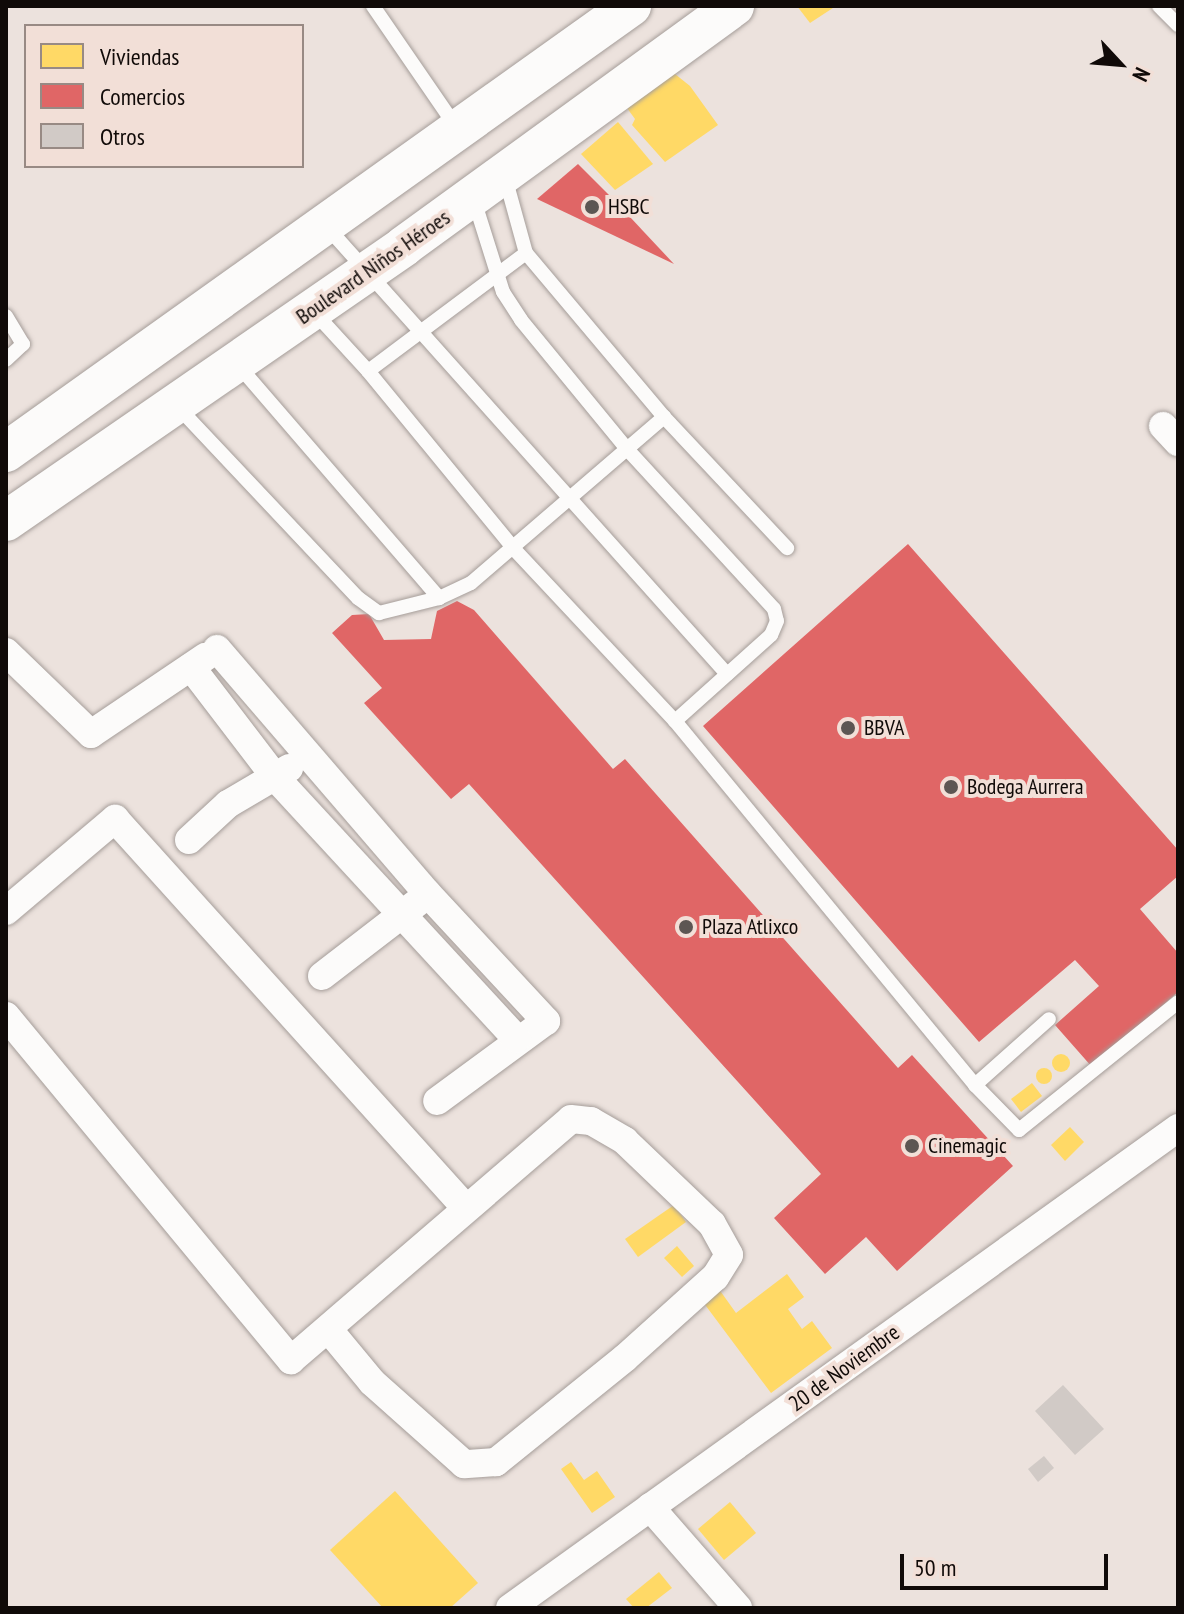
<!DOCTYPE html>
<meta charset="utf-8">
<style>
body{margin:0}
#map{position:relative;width:1184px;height:1614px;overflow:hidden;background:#ece2dd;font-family:"PT Sans Narrow",sans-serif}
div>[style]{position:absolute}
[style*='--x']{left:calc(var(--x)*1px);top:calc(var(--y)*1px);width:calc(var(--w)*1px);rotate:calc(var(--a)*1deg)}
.homes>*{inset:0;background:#ffd966}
.round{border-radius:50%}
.shops>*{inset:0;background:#e06666}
.building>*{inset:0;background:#d1cac6}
.roads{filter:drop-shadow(0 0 2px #a59d99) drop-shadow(0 0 2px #a59d99)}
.service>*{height:14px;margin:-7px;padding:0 7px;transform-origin:7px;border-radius:7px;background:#fcfbfa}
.minor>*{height:28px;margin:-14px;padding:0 14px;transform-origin:14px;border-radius:14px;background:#fcfbfa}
.secondary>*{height:40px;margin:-20px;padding:0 20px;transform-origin:20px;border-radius:20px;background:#fcfbfa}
.dots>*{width:22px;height:22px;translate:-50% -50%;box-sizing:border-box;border:4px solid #f2dfd7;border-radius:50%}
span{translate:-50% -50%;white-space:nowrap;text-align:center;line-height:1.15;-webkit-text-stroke:8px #f2dfd7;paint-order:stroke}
.poi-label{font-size:22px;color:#100a08}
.left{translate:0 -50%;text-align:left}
.street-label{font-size:22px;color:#100a08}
.frame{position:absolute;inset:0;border:8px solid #100a08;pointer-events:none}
.legend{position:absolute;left:24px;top:24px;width:280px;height:144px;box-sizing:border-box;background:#f2dfd7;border:2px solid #988a84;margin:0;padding:10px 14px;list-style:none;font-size:24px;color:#100a08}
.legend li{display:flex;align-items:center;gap:16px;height:40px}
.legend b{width:40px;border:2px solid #988a84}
.north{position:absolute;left:1080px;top:24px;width:80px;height:80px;-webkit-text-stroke:6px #f2dfd7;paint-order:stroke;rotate:116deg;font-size:22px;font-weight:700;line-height:32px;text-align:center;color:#100a08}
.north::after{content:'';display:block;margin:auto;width:28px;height:36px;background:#100a08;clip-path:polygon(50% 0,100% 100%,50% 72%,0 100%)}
.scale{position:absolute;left:900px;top:1554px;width:208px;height:36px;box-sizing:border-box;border:4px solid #100a08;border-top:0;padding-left:10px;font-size:24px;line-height:28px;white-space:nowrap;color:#100a08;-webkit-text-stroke:6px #f2dfd7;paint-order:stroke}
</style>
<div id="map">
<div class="homes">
<i style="clip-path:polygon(797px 6px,836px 6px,810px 23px)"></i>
<i style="clip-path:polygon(670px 70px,690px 86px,718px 125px,665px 162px,632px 125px,635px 119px,627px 108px)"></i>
<i style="clip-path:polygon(618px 122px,653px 164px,615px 190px,581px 154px)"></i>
<i class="round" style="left:1052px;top:1054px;width:18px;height:18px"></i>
<i class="round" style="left:1036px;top:1068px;width:16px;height:16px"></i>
<i style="clip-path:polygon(1032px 1083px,1042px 1096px,1021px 1112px,1011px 1099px)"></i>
<i style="clip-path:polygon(1070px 1127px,1084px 1142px,1065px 1161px,1051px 1145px)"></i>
<i style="clip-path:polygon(674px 1205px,686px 1222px,638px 1257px,625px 1239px)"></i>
<i style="clip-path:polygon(677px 1246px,694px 1266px,682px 1277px,664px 1258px)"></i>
<i style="clip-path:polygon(787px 1274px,804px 1297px,788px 1309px,802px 1329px,812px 1321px,832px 1348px,771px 1393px,700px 1298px,716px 1285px,736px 1313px)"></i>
<i style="clip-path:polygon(571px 1462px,584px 1480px,597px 1471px,615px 1497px,592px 1513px,561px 1469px)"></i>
<i style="clip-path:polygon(395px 1491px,478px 1583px,450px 1608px,383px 1608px,330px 1550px)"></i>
<i style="clip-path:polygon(730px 1502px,756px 1533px,724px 1560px,698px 1529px)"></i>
<i style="clip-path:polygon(659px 1572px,672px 1588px,646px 1608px,634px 1608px,626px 1599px)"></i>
</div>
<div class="shops">
<i style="clip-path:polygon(578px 164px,615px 201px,674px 264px,537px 199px)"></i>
<i style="clip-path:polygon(908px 544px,1178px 850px,1178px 876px,1140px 909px,1178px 953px,1178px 992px,1092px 1067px,1055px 1025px,1099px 986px,1075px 960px,979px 1042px,703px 726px)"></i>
<i style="clip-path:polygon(457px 601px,474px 610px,613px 769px,625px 759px,898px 1068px,912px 1055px,1013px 1166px,897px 1271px,866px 1237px,825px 1274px,774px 1218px,821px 1174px,469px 784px,451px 799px,364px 703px,382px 688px,332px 633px,352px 615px,369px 614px,384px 640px,431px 639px,437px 611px)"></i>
</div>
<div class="building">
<i style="clip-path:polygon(1063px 1385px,1104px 1429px,1075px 1455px,1035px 1411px)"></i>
<i style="clip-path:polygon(1044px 1456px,1054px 1468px,1038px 1482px,1028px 1469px)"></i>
</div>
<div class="roads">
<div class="service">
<i style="--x:373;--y:6;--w:148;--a:55.5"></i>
<i style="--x:1159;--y:6;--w:27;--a:45"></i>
<i style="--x:505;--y:177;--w:79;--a:74.6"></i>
<i style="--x:526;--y:253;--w:214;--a:49.9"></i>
<i style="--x:664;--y:417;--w:180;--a:46.8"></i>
<i style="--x:474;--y:200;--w:96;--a:72.5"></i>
<i style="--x:503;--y:292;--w:33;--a:57"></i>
<i style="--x:521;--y:320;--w:167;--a:50.6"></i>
<i style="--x:627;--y:449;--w:217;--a:47.4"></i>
<i style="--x:774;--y:609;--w:12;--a:76"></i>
<i style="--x:777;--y:621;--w:15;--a:113"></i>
<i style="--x:771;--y:635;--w:129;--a:138.1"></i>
<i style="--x:327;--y:227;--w:600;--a:48.18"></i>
<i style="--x:526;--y:253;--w:197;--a:143.2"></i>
<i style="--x:368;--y:371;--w:230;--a:50.6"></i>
<i style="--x:514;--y:549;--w:236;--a:46.9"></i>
<i style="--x:675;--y:721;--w:472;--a:50.5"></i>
<i style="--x:975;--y:1085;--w:63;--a:45.6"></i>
<i style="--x:1019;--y:1130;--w:204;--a:-38.8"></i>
<i style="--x:314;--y:312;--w:80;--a:47.5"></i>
<i style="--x:6;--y:316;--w:33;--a:59"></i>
<i style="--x:23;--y:344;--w:23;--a:137"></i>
<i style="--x:238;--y:365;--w:308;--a:49.2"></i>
<i style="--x:177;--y:406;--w:264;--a:46.7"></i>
<i style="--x:358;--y:598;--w:26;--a:36"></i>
<i style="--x:379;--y:613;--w:62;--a:-14"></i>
<i style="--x:439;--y:598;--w:35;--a:-25"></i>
<i style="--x:471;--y:583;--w:255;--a:-40.7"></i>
<i style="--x:975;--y:1085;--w:99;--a:-41.7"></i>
</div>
<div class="minor">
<i style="--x:1163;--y:426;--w:22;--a:47"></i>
<i style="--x:217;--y:649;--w:322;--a:49.3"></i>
<i style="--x:427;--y:893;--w:175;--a:47.1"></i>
<i style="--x:546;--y:1021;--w:135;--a:143.7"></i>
<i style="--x:6;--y:652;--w:118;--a:44"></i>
<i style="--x:91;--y:734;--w:138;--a:-34"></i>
<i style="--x:191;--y:667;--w:140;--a:52.6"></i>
<i style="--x:276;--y:778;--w:355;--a:47.3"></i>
<i style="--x:189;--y:840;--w:53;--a:-42.7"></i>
<i style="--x:228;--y:804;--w:71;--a:-30.5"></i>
<i style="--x:6;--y:911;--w:143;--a:-40.2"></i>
<i style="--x:115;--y:819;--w:523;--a:47.95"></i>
<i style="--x:322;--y:976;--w:121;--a:-37.6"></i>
<i style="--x:6;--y:1016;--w:447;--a:50.4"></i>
<i style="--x:291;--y:1360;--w:369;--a:-40.7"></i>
<i style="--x:571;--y:1119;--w:20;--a:6"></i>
<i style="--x:591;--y:1121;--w:39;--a:30"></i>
<i style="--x:625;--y:1141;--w:120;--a:43.7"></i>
<i style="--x:712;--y:1224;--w:35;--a:61"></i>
<i style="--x:729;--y:1255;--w:26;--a:122"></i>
<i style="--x:715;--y:1277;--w:121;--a:138"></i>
<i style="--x:625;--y:1358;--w:166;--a:141.1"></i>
<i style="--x:496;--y:1462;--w:32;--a:176"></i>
<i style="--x:464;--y:1464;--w:123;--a:-138.3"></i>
<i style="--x:372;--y:1382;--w:67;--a:-129.6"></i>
<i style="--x:650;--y:1507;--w:134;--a:48.9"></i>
<i style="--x:510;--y:1608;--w:823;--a:-35.7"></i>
</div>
<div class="secondary">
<i style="--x:6;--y:452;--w:768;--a:-35.51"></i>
<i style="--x:6;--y:521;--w:484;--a:-34.6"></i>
<i style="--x:404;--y:246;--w:408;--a:-36"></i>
</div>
</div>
<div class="dots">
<i style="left:592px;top:207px;background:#5d5653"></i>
<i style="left:848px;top:728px;background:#5d5653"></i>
<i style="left:951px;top:787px;background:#5d5653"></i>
<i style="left:686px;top:927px;background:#5d5653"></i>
<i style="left:912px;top:1146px;background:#5d5653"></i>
</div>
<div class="poi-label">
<span class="left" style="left:608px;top:207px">HSBC</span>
<span class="left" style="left:864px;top:728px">BBVA</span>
<span class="left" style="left:967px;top:787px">Bodega Aurrera</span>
<span class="left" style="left:702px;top:927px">Plaza Atlixco</span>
<span class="left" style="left:928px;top:1146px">Cinemagic</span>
</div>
<div class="street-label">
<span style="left:373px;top:267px;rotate:-35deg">Boulevard Niños Héroes</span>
<span style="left:844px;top:1368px;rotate:-36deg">20 de Noviembre</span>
</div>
<div class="frame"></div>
<ul class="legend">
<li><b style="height:22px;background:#ffd966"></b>Viviendas</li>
<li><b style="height:22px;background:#e06666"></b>Comercios</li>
<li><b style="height:22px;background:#d1cac6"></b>Otros</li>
</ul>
<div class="north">N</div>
<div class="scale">50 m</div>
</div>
